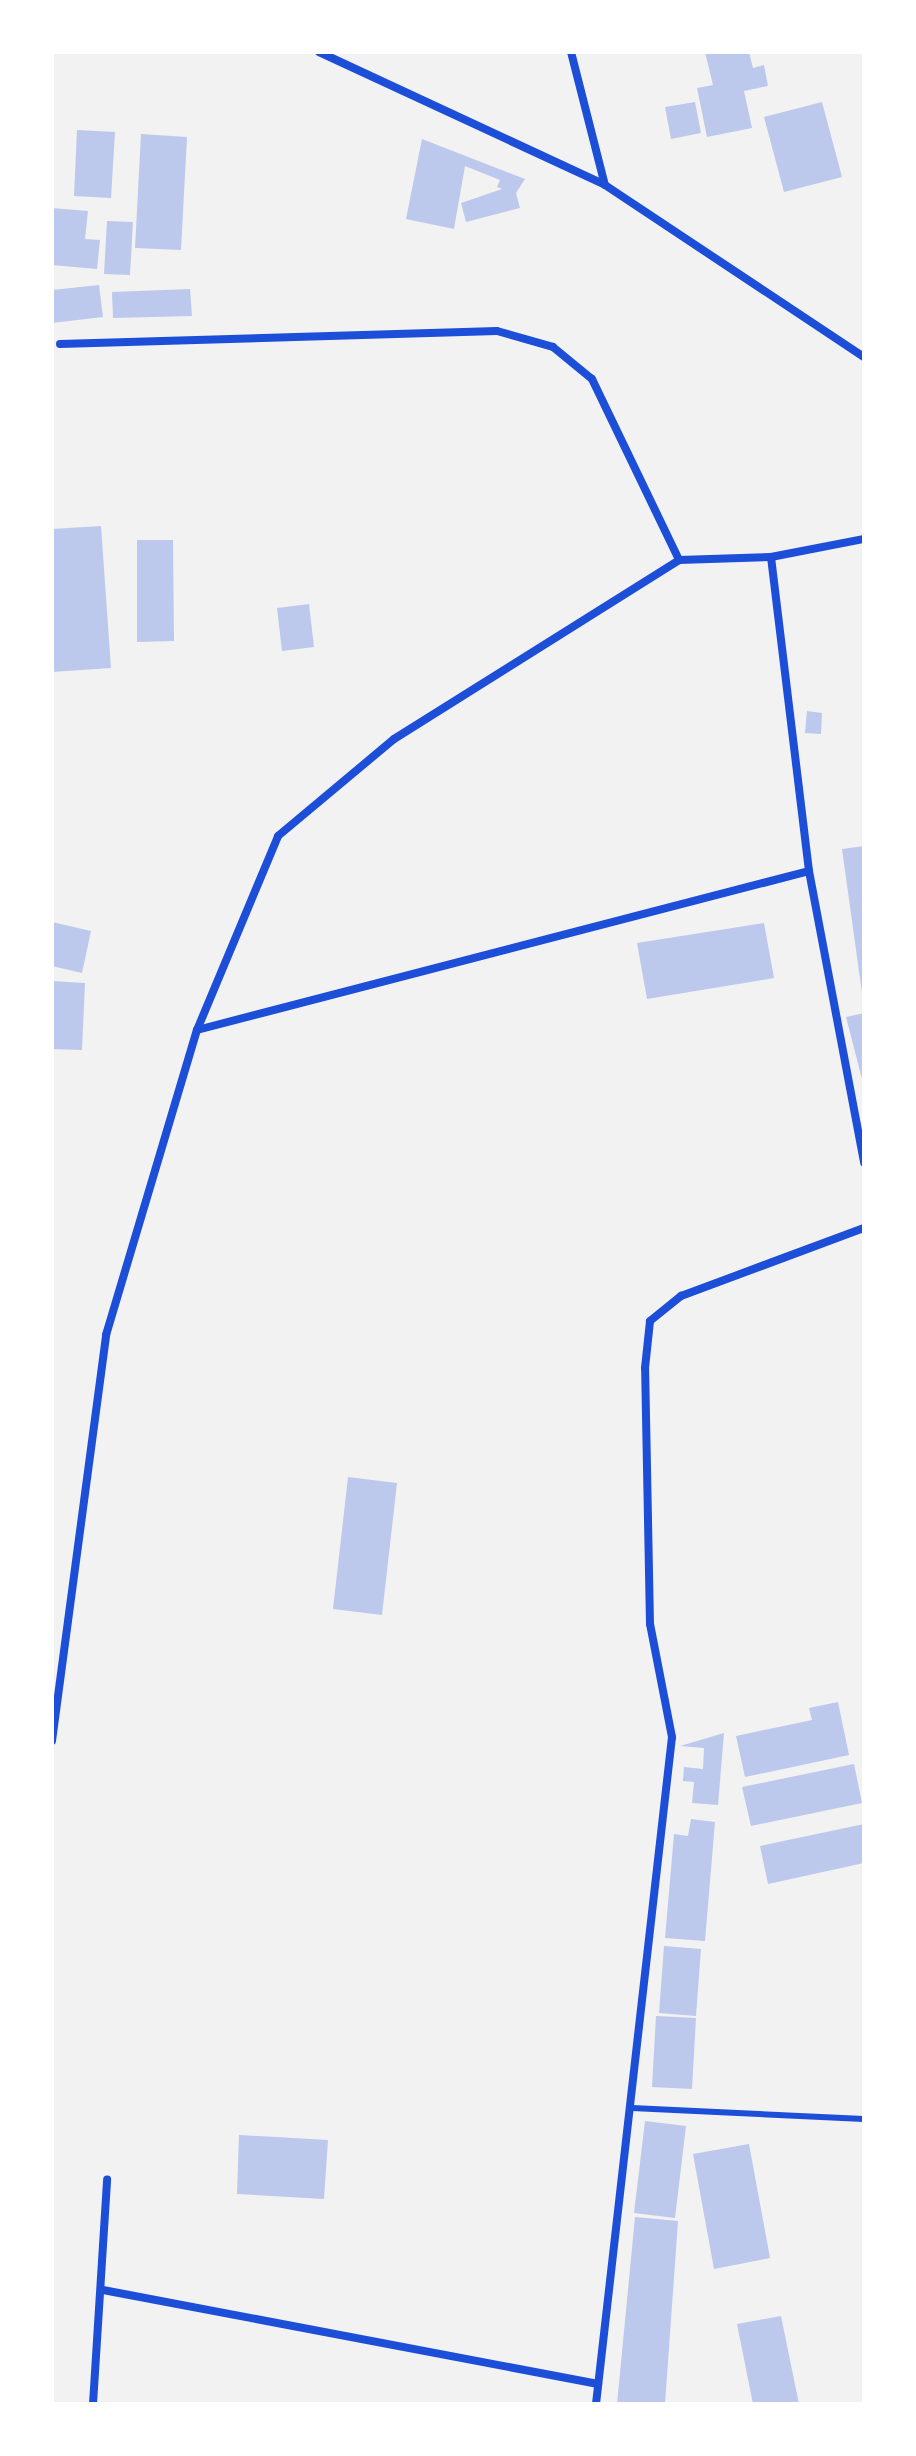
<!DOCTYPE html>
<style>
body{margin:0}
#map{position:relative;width:916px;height:2456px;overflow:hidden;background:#f2f2f2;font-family:"Public Sans",sans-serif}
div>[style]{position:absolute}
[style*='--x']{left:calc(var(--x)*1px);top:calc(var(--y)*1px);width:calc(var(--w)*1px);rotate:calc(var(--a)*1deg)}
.building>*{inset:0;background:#bdc9ec}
.service>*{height:6px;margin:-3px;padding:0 3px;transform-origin:3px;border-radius:3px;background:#1d4ed8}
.minor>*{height:8px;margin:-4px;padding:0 4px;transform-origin:4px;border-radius:4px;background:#1d4ed8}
span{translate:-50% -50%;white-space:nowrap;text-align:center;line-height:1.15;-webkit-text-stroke:8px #fff;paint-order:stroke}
.frame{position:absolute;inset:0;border:54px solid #fff;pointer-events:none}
</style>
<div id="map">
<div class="building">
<i style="clip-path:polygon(705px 52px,749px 52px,753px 68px,764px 65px,768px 86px,744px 91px,752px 128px,707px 137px,697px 88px,713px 85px)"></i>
<i style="clip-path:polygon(695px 102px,701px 133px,671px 139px,665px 107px)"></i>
<i style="clip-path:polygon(822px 102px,842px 177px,784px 192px,764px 117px)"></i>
<i style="clip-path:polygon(77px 130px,115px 132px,111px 198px,74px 196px)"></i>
<i style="clip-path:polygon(141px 134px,187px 137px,181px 250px,135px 248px)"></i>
<i style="clip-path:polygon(422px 139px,525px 179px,516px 193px,520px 208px,466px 222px,461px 203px,502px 189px,497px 187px,500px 180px,465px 166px,454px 229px,406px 219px)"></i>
<i style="clip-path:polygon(52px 208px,88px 211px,85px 239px,100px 240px,97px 269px,52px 265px)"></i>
<i style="clip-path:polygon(107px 221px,133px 222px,130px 275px,104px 274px)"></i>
<i style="clip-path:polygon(99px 285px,103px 317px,52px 323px,52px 290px)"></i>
<i style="clip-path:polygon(190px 289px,192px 316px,113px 318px,112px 292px)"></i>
<i style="clip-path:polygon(101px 526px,111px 668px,52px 672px,52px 529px)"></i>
<i style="clip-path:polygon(137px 540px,173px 540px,174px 641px,137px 642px)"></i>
<i style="clip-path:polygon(309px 604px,314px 647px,282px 651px,277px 608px)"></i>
<i style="clip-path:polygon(807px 711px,822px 713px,821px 734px,805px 733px)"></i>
<i style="clip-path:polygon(864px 846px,864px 993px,862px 993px,842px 849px)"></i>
<i style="clip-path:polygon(52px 922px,91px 931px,82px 973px,52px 966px)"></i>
<i style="clip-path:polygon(764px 923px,774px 978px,647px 999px,637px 943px)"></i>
<i style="clip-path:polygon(52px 981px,85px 983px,82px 1050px,52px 1049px)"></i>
<i style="clip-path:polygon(864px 1013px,864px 1083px,863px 1083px,846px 1017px)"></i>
<i style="clip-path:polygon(348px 1477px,397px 1483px,382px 1615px,333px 1609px)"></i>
<i style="clip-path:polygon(838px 1702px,849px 1755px,745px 1777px,736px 1736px,812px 1720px,809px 1708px)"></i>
<i style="clip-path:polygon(724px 1733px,718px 1805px,692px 1803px,694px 1782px,683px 1781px,684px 1767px,703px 1769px,704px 1748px,680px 1746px)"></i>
<i style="clip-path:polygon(854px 1764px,862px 1803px,751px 1826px,742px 1787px)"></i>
<i style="clip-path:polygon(691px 1819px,715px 1822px,705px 1941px,665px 1938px,674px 1834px,688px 1836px)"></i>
<i style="clip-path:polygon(864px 1824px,864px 1863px,768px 1884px,760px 1846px)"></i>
<i style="clip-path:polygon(664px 1946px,701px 1949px,696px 2016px,659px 2013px)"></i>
<i style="clip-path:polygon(656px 2016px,696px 2018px,692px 2089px,652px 2087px)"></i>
<i style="clip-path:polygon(645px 2121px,686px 2126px,675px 2218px,634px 2213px)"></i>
<i style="clip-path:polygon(239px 2135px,328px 2140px,324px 2199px,237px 2194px)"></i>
<i style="clip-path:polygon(749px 2144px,770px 2258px,714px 2269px,693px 2154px)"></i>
<i style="clip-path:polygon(635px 2217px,678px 2221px,665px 2404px,617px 2404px)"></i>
<i style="clip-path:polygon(781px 2316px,799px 2404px,753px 2404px,737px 2324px)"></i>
</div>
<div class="service">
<i style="--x:632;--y:2108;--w:232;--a:2.7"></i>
</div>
<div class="minor">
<i style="--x:319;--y:52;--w:315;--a:24.9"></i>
<i style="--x:605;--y:185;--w:311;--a:33.6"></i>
<i style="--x:571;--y:52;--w:137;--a:75.7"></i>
<i style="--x:60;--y:344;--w:437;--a:-1.7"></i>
<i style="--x:497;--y:331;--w:58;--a:15.9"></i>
<i style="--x:553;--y:347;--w:50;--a:39.4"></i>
<i style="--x:592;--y:379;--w:201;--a:64.3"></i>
<i style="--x:771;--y:557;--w:316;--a:83.1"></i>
<i style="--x:809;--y:871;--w:297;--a:79.3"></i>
<i style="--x:197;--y:1030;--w:632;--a:-14.56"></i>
<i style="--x:52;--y:1741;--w:410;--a:-82.4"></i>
<i style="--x:106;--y:1335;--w:318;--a:-73.4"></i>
<i style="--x:197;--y:1030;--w:210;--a:-67.3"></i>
<i style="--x:278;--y:836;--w:151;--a:-39.9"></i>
<i style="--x:394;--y:739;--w:337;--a:-32.1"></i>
<i style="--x:679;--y:560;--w:92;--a:-1.9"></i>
<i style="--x:771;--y:557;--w:95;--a:-11"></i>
<i style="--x:103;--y:2290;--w:504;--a:10.75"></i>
<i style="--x:93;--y:2404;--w:225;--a:-86.4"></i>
<i style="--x:596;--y:2404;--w:671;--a:-83.5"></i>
<i style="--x:672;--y:1737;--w:115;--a:-101"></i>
<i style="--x:650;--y:1624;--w:256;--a:-91.1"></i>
<i style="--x:645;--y:1368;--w:47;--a:-83.9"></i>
<i style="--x:650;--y:1321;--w:40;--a:-39"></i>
<i style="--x:681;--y:1296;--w:195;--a:-20.4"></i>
</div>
<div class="frame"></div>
</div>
